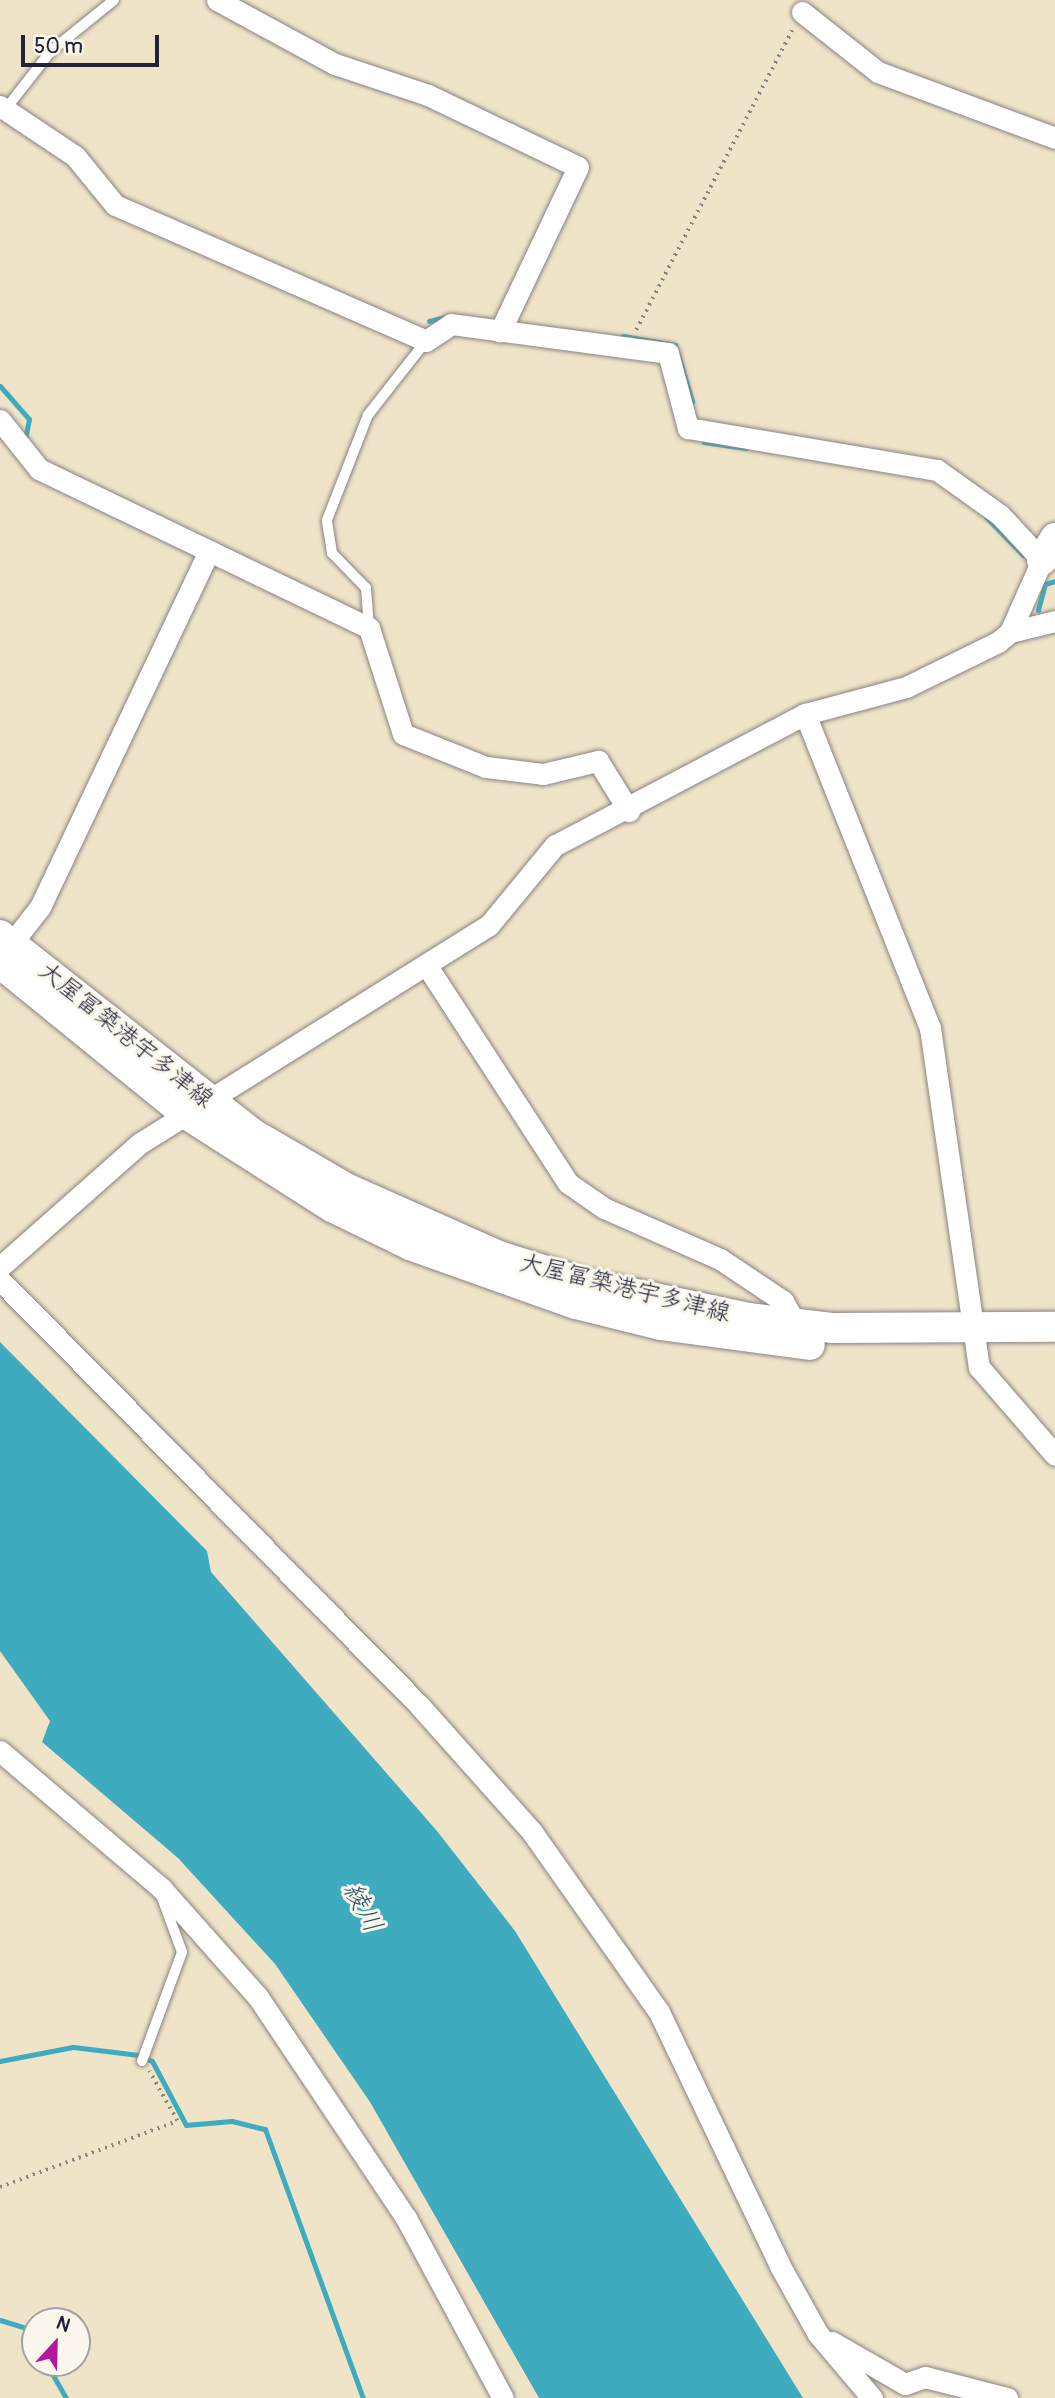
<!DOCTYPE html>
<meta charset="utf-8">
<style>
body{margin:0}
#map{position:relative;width:1055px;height:2398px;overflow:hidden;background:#f0e4c8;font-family:Pangolin,"Klee One",sans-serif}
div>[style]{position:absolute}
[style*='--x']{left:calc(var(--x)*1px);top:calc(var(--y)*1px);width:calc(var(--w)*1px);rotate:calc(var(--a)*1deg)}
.water>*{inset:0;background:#3fabbe}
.stream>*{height:5px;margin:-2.5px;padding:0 2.5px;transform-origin:2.5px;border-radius:2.5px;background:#3fabbe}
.path>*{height:3.5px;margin-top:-1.75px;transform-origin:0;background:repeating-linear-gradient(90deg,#898382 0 2px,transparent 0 7px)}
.roads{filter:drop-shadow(0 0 2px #898382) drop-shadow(0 0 2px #898382)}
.lane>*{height:10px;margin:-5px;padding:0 5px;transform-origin:5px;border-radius:5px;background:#fff}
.street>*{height:21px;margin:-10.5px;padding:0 10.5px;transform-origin:10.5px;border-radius:10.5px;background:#fff}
.secondary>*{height:30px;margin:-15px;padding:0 15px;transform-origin:15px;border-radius:15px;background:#fff}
span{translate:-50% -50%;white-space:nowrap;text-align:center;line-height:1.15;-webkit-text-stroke:6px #fbf7ec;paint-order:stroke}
.street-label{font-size:24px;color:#22223b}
.water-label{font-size:26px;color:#2e596f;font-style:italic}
.north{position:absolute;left:21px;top:2307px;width:70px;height:70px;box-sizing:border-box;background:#fbf7ec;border:2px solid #a4a2a5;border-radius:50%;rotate:22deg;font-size:19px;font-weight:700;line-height:28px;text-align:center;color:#22223b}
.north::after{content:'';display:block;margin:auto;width:24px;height:32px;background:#b5179e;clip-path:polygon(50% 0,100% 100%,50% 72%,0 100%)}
.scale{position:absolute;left:21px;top:35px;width:138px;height:32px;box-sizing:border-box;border:4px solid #22223b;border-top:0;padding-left:9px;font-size:21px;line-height:24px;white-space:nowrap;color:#22223b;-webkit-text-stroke:5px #fbf7ec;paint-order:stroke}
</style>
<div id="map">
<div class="water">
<i style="clip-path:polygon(0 1342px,207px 1551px,211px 1572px,437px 1831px,515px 1931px,803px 2398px,539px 2398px,370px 2102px,275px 1964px,178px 1858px,42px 1742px,50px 1721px,0 1651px)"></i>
</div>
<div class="stream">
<i style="--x:429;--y:321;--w:21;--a:-14"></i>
<i style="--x:623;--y:336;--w:53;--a:9.8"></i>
<i style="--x:675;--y:345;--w:59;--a:73.1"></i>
<i style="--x:0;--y:386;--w:44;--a:48.7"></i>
<i style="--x:29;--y:419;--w:20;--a:101"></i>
<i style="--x:704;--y:442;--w:42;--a:8.1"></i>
<i style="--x:986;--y:517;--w:53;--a:45.8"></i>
<i style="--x:1038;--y:610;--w:27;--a:-75"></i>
<i style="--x:1045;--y:584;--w:10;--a:-17"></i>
<i style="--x:0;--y:2061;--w:74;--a:-10.9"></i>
<i style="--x:73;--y:2047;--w:66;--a:6.9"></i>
<i style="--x:139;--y:2055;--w:14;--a:25"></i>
<i style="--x:152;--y:2061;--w:72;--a:62"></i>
<i style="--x:186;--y:2125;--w:46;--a:-5"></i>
<i style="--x:232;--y:2121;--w:34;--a:14"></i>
<i style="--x:265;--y:2129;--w:286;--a:70"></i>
<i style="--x:0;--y:2320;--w:37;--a:17"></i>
<i style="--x:46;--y:2363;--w:40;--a:60.3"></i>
</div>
<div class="path">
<i style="--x:636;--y:330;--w:338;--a:-62.5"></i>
<i style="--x:0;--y:2187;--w:189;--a:-20.4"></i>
<i style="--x:177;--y:2121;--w:57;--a:-119.2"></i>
</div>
<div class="roads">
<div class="lane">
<i style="--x:5;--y:110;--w:75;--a:-52.1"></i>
<i style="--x:51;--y:51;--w:81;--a:-39"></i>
<i style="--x:369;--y:628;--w:40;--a:-94.3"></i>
<i style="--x:366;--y:588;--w:49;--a:-134.2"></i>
<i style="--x:332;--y:553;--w:33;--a:-99"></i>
<i style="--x:327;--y:520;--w:113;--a:-68.7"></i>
<i style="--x:368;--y:415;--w:94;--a:-51.9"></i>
<i style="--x:142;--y:2061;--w:116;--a:-69.8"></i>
<i style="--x:182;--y:1952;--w:61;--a:-110.2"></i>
</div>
<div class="street">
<i style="--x:217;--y:0;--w:134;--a:28.5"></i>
<i style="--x:335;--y:64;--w:98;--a:18.4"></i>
<i style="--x:428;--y:95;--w:166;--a:25.6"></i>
<i style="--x:578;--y:167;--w:182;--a:115.4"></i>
<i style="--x:802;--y:12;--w:97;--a:38.3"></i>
<i style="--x:878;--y:72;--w:189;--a:20.4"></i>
<i style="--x:0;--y:106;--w:90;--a:33.7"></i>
<i style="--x:75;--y:156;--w:63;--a:50.8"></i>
<i style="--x:115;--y:205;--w:339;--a:23.6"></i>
<i style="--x:426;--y:341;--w:30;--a:-34"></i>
<i style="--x:451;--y:324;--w:219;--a:7.6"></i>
<i style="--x:668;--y:353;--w:78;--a:75.1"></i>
<i style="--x:688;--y:428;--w:253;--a:9.6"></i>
<i style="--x:937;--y:470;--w:77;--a:35.5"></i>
<i style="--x:1000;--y:515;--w:62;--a:47"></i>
<i style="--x:1042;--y:560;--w:79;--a:114"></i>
<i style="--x:1010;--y:632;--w:16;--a:140"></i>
<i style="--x:998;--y:642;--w:102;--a:153.9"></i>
<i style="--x:906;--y:687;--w:105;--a:165"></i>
<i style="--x:805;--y:714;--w:282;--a:152.3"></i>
<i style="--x:555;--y:845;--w:104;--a:129.5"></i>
<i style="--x:489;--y:925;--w:411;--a:148"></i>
<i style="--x:140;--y:1143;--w:187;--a:138.5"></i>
<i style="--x:0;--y:420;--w:63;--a:51.5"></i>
<i style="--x:39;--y:469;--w:366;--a:25.7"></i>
<i style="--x:369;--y:628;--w:111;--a:72.2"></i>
<i style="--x:403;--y:734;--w:89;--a:21.7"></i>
<i style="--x:486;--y:767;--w:57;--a:7"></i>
<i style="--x:543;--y:774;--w:57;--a:-13.3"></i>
<i style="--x:598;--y:761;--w:59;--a:58.2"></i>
<i style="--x:1010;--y:632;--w:46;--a:-13.7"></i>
<i style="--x:805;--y:714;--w:338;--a:68.3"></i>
<i style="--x:930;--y:1028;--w:343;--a:81.8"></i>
<i style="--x:979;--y:1367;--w:116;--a:49.2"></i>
<i style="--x:11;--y:944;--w:47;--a:-51.9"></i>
<i style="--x:40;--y:907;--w:394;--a:-64.6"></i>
<i style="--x:427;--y:966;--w:259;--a:57"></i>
<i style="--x:568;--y:1183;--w:44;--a:34.8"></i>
<i style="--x:604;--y:1208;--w:127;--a:23.7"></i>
<i style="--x:720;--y:1259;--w:76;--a:33.7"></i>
<i style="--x:783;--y:1301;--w:25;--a:61"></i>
<i style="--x:0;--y:1280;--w:597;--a:45.41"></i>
<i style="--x:419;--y:1705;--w:170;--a:48.3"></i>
<i style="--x:532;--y:1832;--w:220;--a:54.8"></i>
<i style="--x:659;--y:2012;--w:281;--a:64.5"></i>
<i style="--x:780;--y:2266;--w:78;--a:60.8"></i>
<i style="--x:818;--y:2334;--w:84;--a:49.8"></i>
<i style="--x:0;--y:1751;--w:213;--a:40.4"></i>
<i style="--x:162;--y:1889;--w:144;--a:48.4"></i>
<i style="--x:258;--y:1997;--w:266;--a:56.2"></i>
<i style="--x:406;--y:2218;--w:204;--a:61.7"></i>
<i style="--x:832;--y:2342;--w:84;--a:29.9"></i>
<i style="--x:905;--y:2384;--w:21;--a:-19"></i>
<i style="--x:925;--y:2377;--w:85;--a:14.4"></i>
</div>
<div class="secondary">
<i style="--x:1042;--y:560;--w:26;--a:-59"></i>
<i style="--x:0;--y:935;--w:322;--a:38.2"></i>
<i style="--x:253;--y:1134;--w:110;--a:30.1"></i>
<i style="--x:348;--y:1189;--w:165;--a:23.9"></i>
<i style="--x:499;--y:1256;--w:89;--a:17.6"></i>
<i style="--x:584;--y:1283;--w:168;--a:12"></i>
<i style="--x:748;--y:1318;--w:86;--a:6.7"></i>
<i style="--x:833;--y:1328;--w:222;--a:-0.3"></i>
<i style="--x:0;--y:963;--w:240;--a:39.1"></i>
<i style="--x:186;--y:1114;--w:173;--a:32.5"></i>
<i style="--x:332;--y:1207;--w:87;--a:26"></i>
<i style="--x:410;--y:1245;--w:176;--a:19.6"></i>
<i style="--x:576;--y:1304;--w:87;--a:14"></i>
<i style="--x:660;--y:1325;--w:151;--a:7.6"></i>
</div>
</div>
<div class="street-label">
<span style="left:126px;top:1035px;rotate:39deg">大屋冨築港宇多津線</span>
<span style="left:625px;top:1288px;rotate:14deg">大屋冨築港宇多津線</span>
</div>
<div class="water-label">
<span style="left:362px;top:1908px;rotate:62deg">綾川</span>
</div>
<div class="north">N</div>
<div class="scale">50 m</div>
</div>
